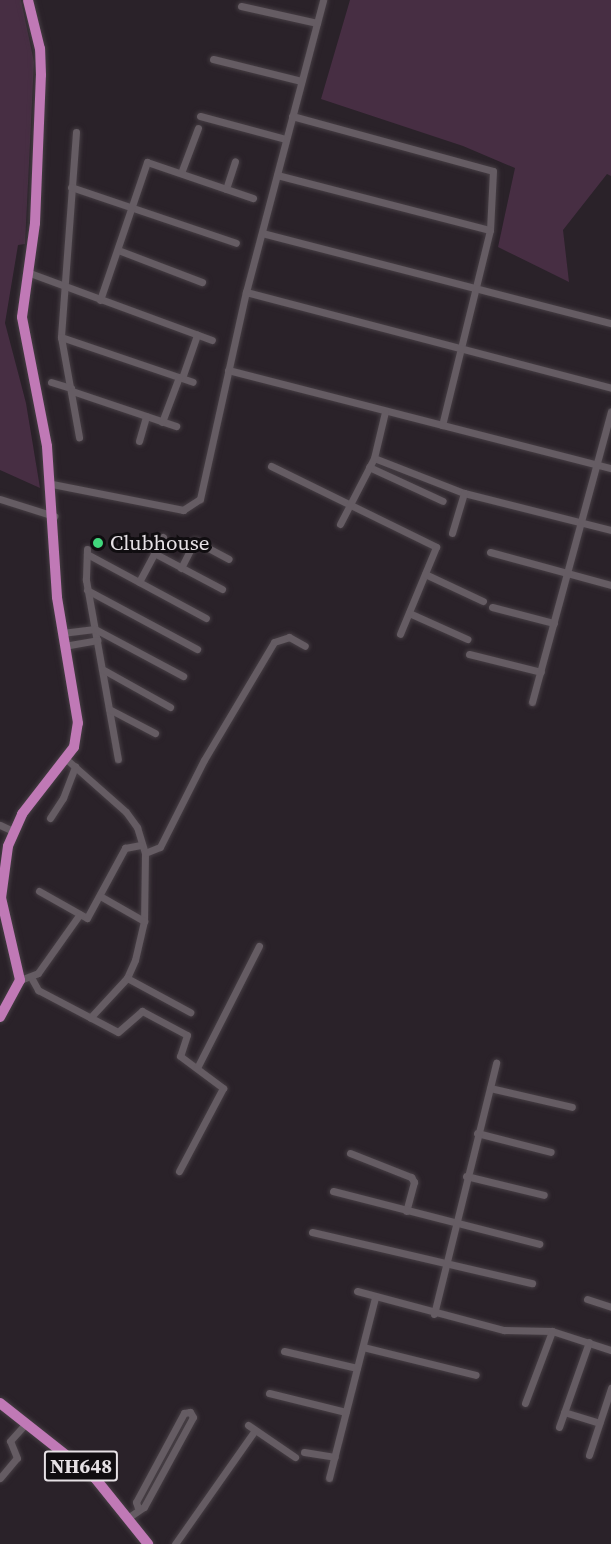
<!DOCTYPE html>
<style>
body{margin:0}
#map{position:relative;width:611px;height:1544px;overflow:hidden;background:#2a2229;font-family:"Source Serif 4",serif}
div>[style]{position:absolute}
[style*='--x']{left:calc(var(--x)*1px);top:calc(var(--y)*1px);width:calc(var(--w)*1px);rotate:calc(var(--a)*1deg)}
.green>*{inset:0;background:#472e43}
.roads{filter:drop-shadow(0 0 2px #463e44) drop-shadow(0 0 2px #463e44)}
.minor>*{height:7px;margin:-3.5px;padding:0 3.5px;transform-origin:3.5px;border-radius:3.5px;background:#655c63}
.trunk>*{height:10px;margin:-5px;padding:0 5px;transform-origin:5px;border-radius:5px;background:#c079b6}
.dots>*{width:16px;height:16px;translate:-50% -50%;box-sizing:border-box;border:3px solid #100d10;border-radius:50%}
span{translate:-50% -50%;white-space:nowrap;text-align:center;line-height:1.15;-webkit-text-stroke:6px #100d10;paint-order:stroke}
.shield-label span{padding:2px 4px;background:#100d10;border:2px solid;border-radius:4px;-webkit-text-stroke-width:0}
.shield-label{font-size:20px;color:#e6e1e5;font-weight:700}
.poi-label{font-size:21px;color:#e6e1e5}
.left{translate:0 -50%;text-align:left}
</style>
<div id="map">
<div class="green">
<i style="clip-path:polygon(0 0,21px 0,34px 62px,25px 244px,18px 245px,5px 323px,26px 403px,40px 488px,0 470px)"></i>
<i style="clip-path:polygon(350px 0,611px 0,611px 176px,607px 174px,563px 230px,569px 282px,498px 247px,515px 168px,463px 146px,321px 99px)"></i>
</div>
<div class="roads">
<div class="minor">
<i style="--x:241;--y:6;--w:78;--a:12.6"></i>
<i style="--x:213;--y:59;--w:91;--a:14"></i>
<i style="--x:200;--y:116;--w:89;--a:15"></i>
<i style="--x:292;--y:116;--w:208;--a:15.3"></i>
<i style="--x:493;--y:171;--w:59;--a:92.9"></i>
<i style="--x:490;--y:230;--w:201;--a:103.8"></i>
<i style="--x:76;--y:132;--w:206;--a:94.2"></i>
<i style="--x:61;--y:337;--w:102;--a:79.8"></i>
<i style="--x:181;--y:173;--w:48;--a:-69.3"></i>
<i style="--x:277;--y:175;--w:220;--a:14.5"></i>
<i style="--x:71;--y:187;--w:174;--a:18.7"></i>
<i style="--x:226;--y:189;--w:29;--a:-72"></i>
<i style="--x:262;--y:233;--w:360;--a:14.5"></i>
<i style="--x:118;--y:250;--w:90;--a:20.9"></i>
<i style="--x:27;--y:272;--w:197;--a:20.2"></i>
<i style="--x:246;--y:292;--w:377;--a:14.7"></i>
<i style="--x:100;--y:300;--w:146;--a:-71.2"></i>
<i style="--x:147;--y:162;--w:112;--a:18.8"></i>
<i style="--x:61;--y:337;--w:139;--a:18.8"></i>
<i style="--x:228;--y:370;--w:395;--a:14.4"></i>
<i style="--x:182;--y:378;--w:46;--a:-70.8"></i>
<i style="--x:51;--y:382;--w:21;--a:17"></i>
<i style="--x:72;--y:391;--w:110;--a:18.6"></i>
<i style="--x:162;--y:422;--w:48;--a:-69.3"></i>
<i style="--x:139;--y:441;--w:26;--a:-74"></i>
<i style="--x:374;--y:458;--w:97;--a:21.3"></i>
<i style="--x:464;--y:493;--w:152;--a:14.1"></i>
<i style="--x:271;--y:466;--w:184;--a:26.1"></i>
<i style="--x:436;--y:547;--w:94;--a:112.5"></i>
<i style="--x:369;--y:467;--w:81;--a:24.7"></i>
<i style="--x:52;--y:484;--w:134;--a:11.2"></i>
<i style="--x:183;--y:510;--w:20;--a:-33"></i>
<i style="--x:200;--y:499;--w:212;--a:-77.5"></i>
<i style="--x:246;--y:292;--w:302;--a:-75.2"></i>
<i style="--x:0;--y:499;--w:57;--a:17.5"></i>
<i style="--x:340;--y:524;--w:74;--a:-62.7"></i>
<i style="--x:374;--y:458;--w:47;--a:-76.6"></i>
<i style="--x:452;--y:533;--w:42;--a:-73.3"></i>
<i style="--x:87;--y:549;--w:31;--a:92"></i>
<i style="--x:86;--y:580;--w:182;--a:79.9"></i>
<i style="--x:490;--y:552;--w:125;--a:15.3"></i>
<i style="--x:154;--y:553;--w:77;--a:27.9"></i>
<i style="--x:87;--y:554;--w:135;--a:28.3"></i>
<i style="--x:181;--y:568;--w:30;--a:-63"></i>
<i style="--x:195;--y:541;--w:38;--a:28"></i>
<i style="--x:425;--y:574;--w:64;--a:25"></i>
<i style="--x:139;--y:582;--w:51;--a:-61.9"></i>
<i style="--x:87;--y:590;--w:125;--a:28.2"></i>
<i style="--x:492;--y:607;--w:64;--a:14.5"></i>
<i style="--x:409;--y:613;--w:64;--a:24.1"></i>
<i style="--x:62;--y:633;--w:33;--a:-7"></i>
<i style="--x:95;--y:629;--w:100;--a:28.1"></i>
<i style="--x:64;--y:646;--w:34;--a:-10"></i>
<i style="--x:469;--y:654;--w:74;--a:14"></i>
<i style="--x:102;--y:669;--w:78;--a:29.2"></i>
<i style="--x:532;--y:702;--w:301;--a:-74.8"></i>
<i style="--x:109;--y:709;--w:52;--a:27.6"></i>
<i style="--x:65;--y:758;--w:81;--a:41.5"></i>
<i style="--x:126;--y:812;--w:19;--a:54"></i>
<i style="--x:137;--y:827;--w:27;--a:73"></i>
<i style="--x:145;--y:853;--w:68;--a:90.8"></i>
<i style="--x:144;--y:921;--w:40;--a:103"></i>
<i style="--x:135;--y:960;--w:20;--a:114"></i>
<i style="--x:127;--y:978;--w:54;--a:132.8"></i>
<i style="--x:50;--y:818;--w:24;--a:-57"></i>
<i style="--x:63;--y:798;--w:34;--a:-69"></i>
<i style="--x:0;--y:825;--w:14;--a:25"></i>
<i style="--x:145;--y:853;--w:16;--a:-22"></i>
<i style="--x:160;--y:847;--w:97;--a:-63.2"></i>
<i style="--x:204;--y:760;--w:137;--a:-59.3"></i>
<i style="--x:274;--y:642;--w:16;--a:-18"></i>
<i style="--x:289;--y:637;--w:18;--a:29"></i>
<i style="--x:39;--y:891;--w:55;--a:29.4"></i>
<i style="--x:87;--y:918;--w:80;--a:-61.5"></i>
<i style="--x:125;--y:848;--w:16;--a:-11"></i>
<i style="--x:100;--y:896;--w:51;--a:29.6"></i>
<i style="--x:127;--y:978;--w:72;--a:28.4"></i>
<i style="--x:32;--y:979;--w:13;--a:61"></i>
<i style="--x:38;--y:990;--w:90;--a:27.7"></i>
<i style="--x:118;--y:1032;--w:32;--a:-41"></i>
<i style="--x:142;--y:1011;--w:51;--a:28.1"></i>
<i style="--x:187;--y:1035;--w:22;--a:108"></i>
<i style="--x:180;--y:1056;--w:54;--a:36.7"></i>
<i style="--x:223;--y:1088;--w:94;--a:117.9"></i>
<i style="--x:20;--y:980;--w:19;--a:-21"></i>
<i style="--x:38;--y:973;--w:72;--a:-54.6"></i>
<i style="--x:197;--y:1068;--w:137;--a:-63.1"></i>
<i style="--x:490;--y:1088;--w:84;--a:13"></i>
<i style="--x:477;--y:1133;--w:76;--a:14.4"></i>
<i style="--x:350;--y:1153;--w:66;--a:21.5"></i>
<i style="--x:411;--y:1177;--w:6;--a:59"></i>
<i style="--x:414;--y:1182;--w:30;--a:105"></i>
<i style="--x:466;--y:1176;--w:80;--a:13.7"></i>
<i style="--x:333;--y:1191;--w:213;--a:14.4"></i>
<i style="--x:312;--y:1232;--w:226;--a:13.1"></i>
<i style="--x:357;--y:1291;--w:152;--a:14.9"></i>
<i style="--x:504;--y:1330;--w:48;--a:1.2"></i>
<i style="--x:552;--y:1331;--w:62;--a:17.9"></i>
<i style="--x:587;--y:1299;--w:25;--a:18"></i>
<i style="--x:434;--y:1314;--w:259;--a:-76.1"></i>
<i style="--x:363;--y:1347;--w:116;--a:13.9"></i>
<i style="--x:284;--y:1351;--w:75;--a:13.1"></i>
<i style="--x:269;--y:1393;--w:79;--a:13.9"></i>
<i style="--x:525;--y:1403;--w:77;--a:-69.4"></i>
<i style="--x:564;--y:1412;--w:37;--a:17"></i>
<i style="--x:248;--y:1425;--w:57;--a:34.2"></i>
<i style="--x:559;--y:1427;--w:90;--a:-70.6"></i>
<i style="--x:304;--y:1452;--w:31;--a:9"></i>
<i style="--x:589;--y:1455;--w:71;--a:-71.8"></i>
<i style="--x:0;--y:1478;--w:26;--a:-50"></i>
<i style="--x:17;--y:1458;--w:18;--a:-112"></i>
<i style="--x:10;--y:1441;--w:24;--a:-48"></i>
<i style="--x:329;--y:1478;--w:186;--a:-75.7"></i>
<i style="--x:129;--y:1517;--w:18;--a:-34"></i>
<i style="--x:144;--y:1507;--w:102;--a:-61.4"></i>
<i style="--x:193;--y:1417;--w:6;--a:-121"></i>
<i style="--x:190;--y:1412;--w:6;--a:171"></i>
<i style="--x:184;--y:1413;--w:101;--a:118.3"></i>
<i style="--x:136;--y:1502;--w:6;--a:72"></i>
<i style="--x:175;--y:1544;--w:139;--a:-54.9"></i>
</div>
<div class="trunk">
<i style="--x:0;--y:1017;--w:42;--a:-61.6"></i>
<i style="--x:20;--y:980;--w:84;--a:-103"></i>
<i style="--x:1;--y:898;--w:52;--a:-82.3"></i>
<i style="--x:8;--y:846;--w:35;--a:-66"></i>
<i style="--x:22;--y:814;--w:85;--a:-52.2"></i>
<i style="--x:74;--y:747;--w:24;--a:-81"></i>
<i style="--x:78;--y:723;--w:128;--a:-99.5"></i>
<i style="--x:57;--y:597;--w:151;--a:-93.8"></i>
<i style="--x:47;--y:446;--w:131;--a:-101"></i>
<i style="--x:22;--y:317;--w:95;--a:-82.1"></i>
<i style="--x:35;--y:223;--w:148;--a:-87.7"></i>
<i style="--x:41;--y:75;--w:26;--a:-92"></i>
<i style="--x:40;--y:49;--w:50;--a:-103.8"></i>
<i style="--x:0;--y:1403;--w:121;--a:38.3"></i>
<i style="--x:95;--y:1478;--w:85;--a:51.2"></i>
</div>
</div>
<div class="dots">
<i style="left:98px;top:543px;background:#40d77c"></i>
</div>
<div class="shield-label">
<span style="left:81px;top:1466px">NH648</span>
</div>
<div class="poi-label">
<span class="left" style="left:110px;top:543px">Clubhouse</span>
</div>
</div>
